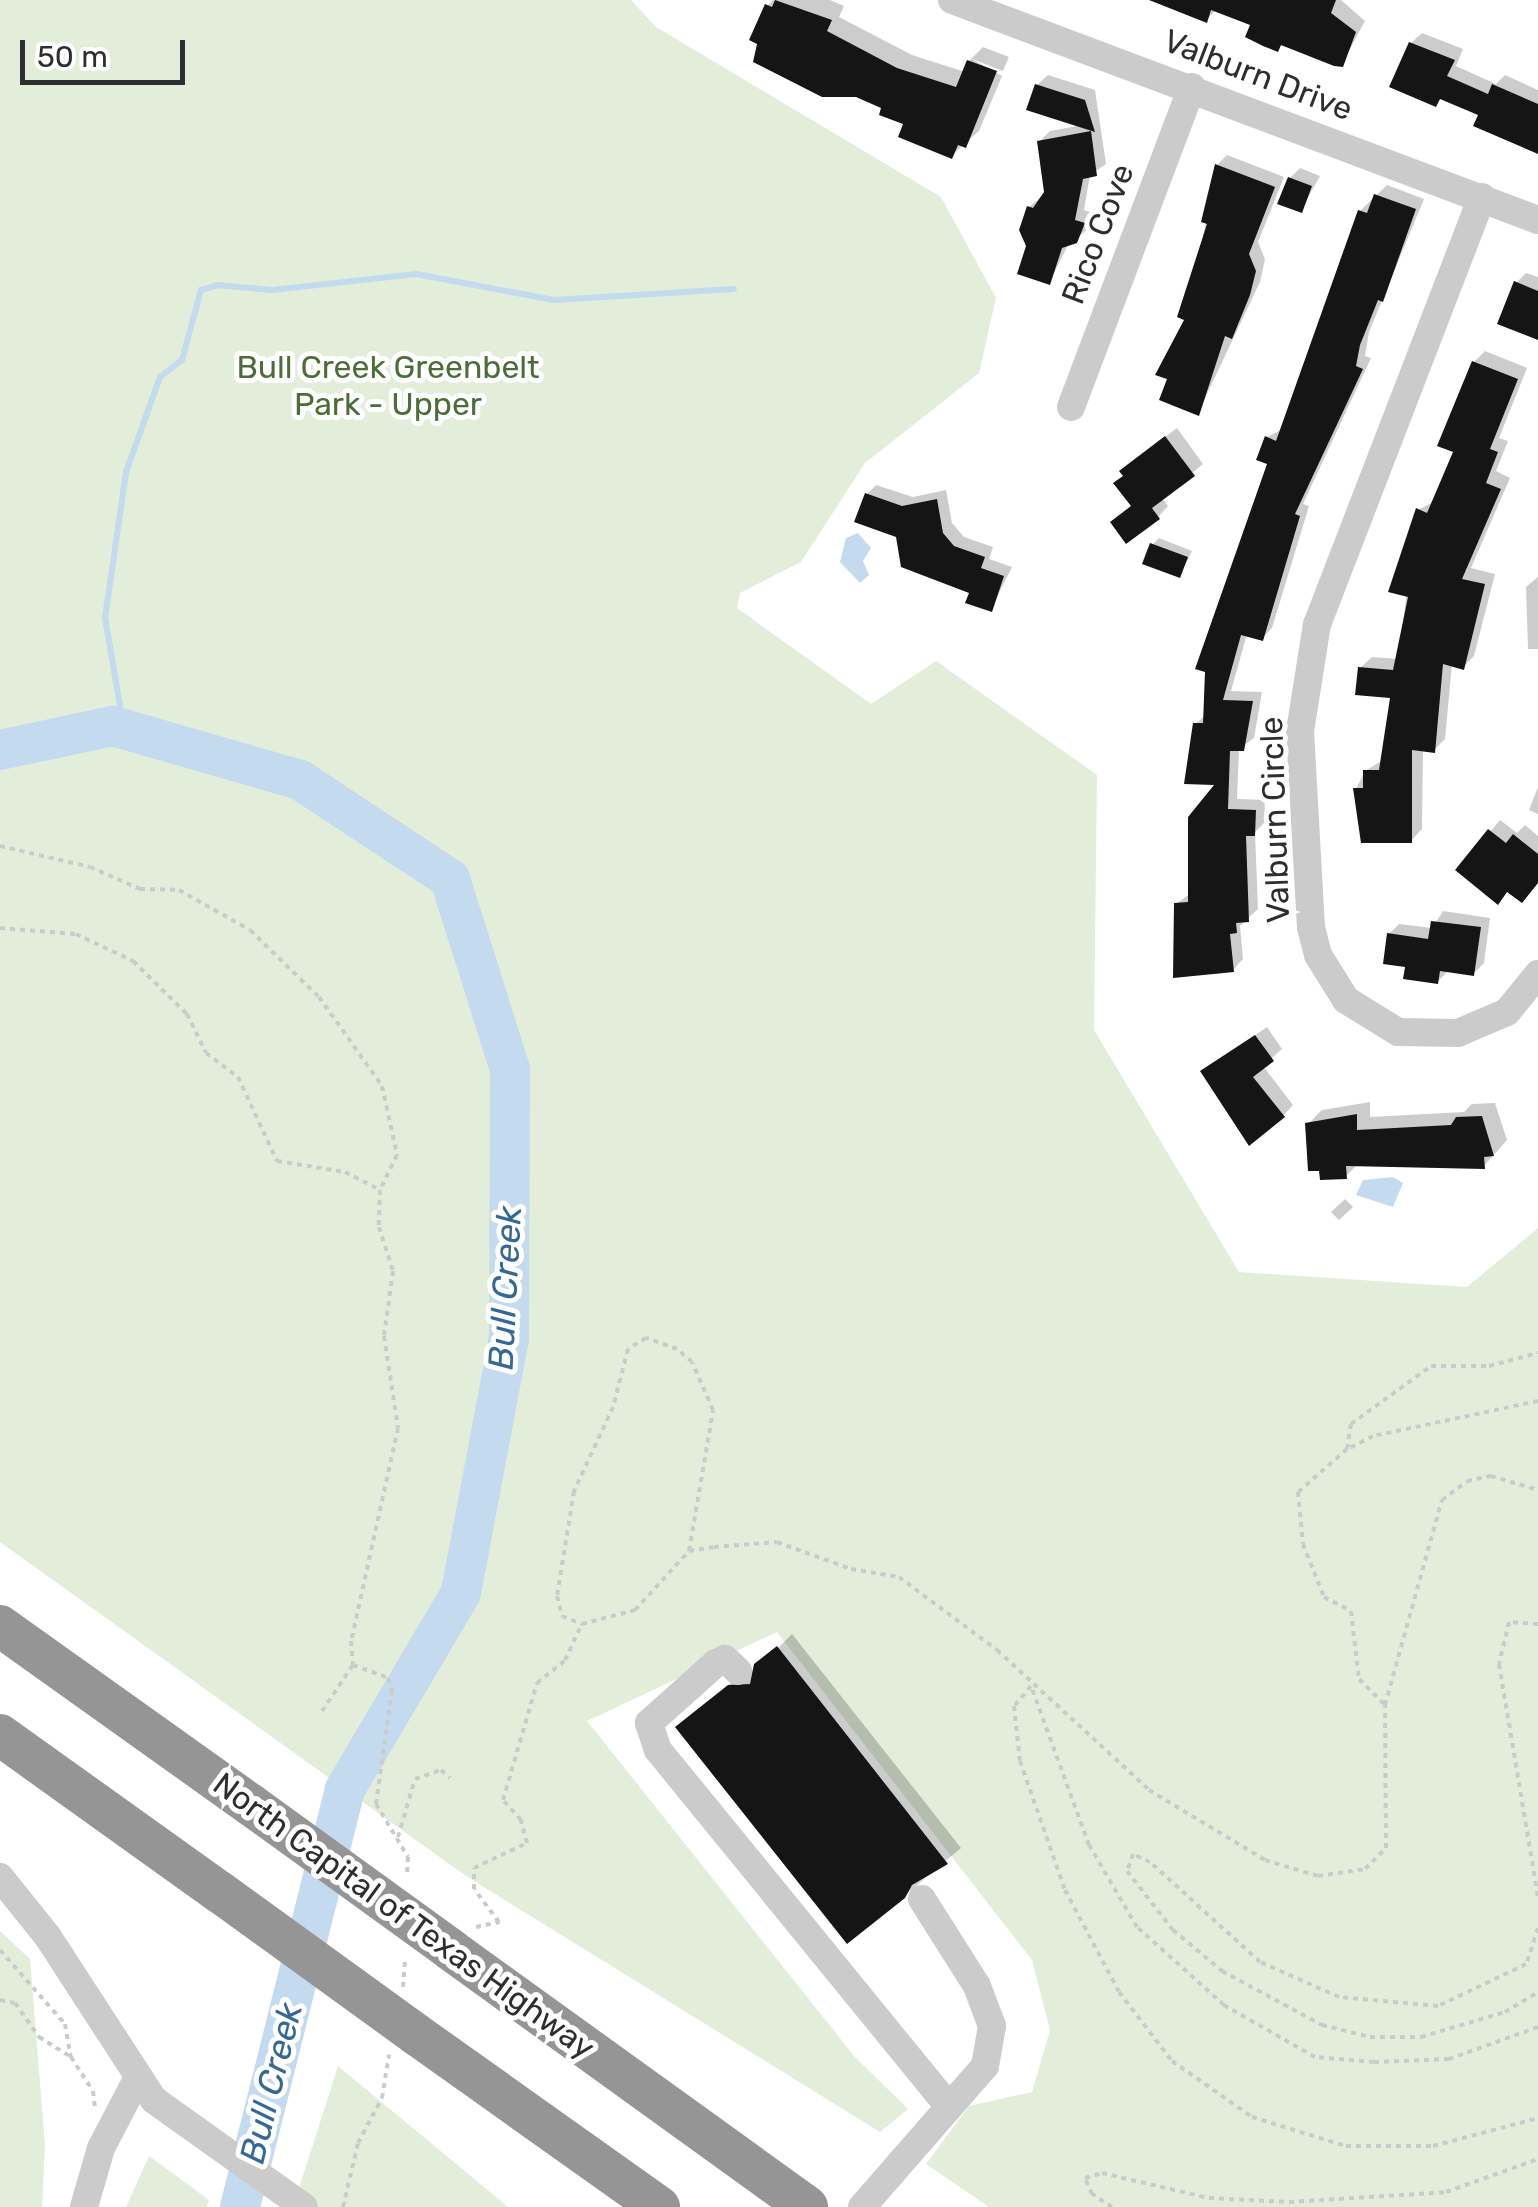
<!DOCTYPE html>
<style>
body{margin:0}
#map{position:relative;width:1538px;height:2207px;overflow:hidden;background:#fff;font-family:Rubik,sans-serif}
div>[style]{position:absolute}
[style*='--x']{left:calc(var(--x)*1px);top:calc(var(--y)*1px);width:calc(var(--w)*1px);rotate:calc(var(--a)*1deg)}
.green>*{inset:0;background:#e2edda}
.water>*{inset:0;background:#c4daee}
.shadow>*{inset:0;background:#0003}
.stream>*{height:6px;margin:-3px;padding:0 3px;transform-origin:3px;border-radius:3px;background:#c4daee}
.river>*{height:40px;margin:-20px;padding:0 20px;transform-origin:20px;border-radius:20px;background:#c4daee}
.building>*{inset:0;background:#151515}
.path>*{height:4px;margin-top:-2px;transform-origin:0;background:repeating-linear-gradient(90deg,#cbcbcb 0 5px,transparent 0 10px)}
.minor>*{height:28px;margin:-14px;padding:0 14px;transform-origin:14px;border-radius:14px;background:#cbcbcb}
.highway>*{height:42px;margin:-21px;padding:0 21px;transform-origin:21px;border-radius:21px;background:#959595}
.highway-bridge>*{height:42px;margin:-21px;padding:0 21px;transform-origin:21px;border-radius:21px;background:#959595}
span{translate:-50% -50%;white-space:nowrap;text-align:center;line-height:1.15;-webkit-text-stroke:10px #fff;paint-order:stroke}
.street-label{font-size:32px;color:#2e2e2e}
.park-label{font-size:32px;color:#4c6d37}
.water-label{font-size:35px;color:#346897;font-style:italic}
.scale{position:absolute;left:20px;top:40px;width:165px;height:45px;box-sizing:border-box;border:5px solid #2e2e2e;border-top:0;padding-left:12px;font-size:30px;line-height:35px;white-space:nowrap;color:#2e2e2e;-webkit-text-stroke:8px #fff;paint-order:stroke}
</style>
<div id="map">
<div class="green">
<i style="clip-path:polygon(0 0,631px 0,656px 27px,941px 197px,996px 298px,979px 373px,865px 463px,801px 562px,740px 593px,737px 608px,871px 704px,936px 661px,1097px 775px,1094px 1030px,1239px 1272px,1467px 1287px,1538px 1228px,1538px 2207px,989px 2207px,926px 2164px,969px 2106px,1032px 2092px,1050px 2030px,1032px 1960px,777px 1632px,587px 1721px,855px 2057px,908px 2109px,880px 2132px,466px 1876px,0 1542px)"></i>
<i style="clip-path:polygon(0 1931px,30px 1959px,45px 2145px,42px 2207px,0 2207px)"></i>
<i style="clip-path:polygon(338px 2066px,508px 2207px,293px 2207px)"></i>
<i style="clip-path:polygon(149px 2156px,209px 2200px,207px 2207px,126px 2207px)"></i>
</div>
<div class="water">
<i style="clip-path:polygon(858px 533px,871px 548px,863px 561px,869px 575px,860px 583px,840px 562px,846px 538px)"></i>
<i style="clip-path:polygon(1393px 1177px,1403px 1183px,1393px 1207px,1356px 1195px,1363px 1180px)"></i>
</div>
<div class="shadow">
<i style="clip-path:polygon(773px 0,830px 0,844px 6px,839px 17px,912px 55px,965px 72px,969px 61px,983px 47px,1009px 57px,1003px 71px,972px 59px,1002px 76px,979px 131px,951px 156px,767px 6px)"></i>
<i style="clip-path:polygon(1151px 0,1341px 0,1365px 21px,1342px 64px,1249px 36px,1253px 23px,1217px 9px,1206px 20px)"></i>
<i style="clip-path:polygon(1422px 33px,1463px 49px,1456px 66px,1496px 84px,1505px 75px,1538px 90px,1538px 151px,1481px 114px,1442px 97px,1435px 104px,1411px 43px)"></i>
<i style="clip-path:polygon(1048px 75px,1095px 90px,1106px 164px,1090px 175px,1084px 210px,1093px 213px,1087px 230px,1069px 243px,1049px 283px,1029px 246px,1029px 207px,1046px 193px,1040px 141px,1050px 131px,1083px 125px,1037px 85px)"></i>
<i style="clip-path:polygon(1227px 155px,1284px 177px,1258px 242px,1265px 259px,1260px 282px,1198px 413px,1187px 318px,1217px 165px)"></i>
<i style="clip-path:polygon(1300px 168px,1320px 176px,1301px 210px,1290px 178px)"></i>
<i style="clip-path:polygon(1387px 185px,1424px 199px,1369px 332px,1365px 356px,1371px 358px,1303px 504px,1309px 506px,1272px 628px,1262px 638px,1247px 634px,1231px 691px,1262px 692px,1254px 738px,1239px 749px,1237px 799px,1265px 800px,1264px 823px,1255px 832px,1258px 909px,1240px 926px,1243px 959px,1233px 970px,1176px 904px,1191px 893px,1219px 783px,1196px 724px,1206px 714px,1271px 463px,1267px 437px,1283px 429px,1360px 211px)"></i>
<i style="clip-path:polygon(1526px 273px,1538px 277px,1538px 337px,1516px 283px)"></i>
<i style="clip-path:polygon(1485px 351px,1527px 368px,1499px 438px,1508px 441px,1496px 471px,1510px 478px,1471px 568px,1495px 574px,1474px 656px,1463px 667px,1452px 664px,1445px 739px,1434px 750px,1423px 749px,1422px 829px,1411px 841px,1356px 789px,1365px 771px,1383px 760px,1392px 696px,1360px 668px,1372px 657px,1398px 659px,1418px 510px,1435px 501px,1456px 451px,1474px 362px)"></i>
<i style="clip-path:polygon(1177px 428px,1203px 464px,1162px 498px,1168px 506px,1158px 517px,1133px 505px,1125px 475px,1133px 461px)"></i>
<i style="clip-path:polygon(876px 485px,913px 497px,946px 490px,952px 523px,964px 537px,993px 547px,989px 559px,1012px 567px,991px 609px,899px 535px,867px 494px)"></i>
<i style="clip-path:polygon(1159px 538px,1192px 551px,1180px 575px,1152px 545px)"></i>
<i style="clip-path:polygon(1538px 577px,1538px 649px,1528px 649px,1526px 587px)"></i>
<i style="clip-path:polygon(1538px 787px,1538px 814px,1529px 810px)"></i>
<i style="clip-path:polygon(1500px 820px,1517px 833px,1525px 825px,1538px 836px,1538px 882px,1509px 890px,1498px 902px,1459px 870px)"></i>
<i style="clip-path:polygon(1443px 911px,1490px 918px,1484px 963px,1474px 973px,1449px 970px,1438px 981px,1407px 965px,1389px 934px,1399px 924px,1432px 928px)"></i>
<i style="clip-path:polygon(1267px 1027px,1282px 1049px,1263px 1066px,1293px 1105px,1283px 1116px,1203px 1071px)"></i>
<i style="clip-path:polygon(1370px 1102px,1370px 1117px,1464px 1112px,1472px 1104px,1495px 1103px,1507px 1140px,1484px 1166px,1358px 1164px,1346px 1176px,1308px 1124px,1322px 1110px)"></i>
<i style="clip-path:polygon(1345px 1199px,1353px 1207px,1339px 1220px,1331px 1212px)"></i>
<i style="clip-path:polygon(792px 1634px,961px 1848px,903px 1897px,679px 1727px,744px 1672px,755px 1671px)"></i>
</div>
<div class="stream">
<i style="--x:124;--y:729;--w:113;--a:-99.7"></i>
<i style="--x:105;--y:618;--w:148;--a:-81.8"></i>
<i style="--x:126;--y:472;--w:101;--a:-70.3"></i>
<i style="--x:160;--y:377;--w:28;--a:-38"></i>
<i style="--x:182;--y:360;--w:73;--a:-74.8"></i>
<i style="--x:201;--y:290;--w:17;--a:-17"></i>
<i style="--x:217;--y:285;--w:55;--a:5.2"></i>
<i style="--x:272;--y:290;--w:145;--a:-6.3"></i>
<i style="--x:416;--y:274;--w:139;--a:10.7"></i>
<i style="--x:553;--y:300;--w:181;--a:-3.5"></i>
</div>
<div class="river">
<i style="--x:0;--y:750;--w:116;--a:-12"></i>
<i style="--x:113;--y:726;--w:195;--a:16.1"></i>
<i style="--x:300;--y:780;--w:180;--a:33.4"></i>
<i style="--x:450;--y:879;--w:199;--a:72.5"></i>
<i style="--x:510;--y:1069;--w:269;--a:90.2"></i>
<i style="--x:509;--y:1338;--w:259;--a:100.7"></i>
<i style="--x:461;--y:1593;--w:228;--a:120.6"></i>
<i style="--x:345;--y:1789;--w:431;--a:104.1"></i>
</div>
<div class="building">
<i style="clip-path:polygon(775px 0,832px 20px,827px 31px,897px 68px,956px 87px,967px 60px,997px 71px,966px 148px,958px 145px,952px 159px,898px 137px,903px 124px,879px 115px,881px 108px,856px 97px,822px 97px,753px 62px,757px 44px,749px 40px,765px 4px,772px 7px)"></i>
<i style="clip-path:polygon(1149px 0,1336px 0,1331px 13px,1356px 32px,1343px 67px,1334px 66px,1281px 45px,1278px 52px,1263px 46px,1245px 37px,1250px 25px,1211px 10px,1207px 23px)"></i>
<i style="clip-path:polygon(1409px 42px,1455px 60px,1447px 76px,1488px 94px,1492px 84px,1538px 104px,1538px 154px,1473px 126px,1478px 115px,1440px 99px,1436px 107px,1389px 87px)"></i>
<i style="clip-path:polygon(1035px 84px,1085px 100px,1095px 132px,1026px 110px)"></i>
<i style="clip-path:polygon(1091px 131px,1097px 176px,1083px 179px,1075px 220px,1085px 223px,1077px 243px,1062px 248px,1050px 285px,1017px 274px,1026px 246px,1019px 230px,1027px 206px,1033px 208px,1044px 192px,1037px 141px)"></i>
<i style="clip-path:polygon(1215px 164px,1275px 187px,1249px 254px,1256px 271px,1250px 295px,1232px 339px,1225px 336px,1199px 416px,1159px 400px,1167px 379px,1155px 375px,1184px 320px,1177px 317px,1207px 224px,1201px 222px)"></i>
<i style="clip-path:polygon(1288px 177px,1312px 186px,1302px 213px,1277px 204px)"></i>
<i style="clip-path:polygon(1374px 194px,1416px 209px,1383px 302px,1378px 300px,1360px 345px,1356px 366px,1363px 369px,1295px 514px,1300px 516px,1263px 641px,1241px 635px,1223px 700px,1253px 701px,1244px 751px,1230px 751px,1228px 809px,1256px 810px,1255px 836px,1246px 836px,1249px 922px,1236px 923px,1237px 933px,1230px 934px,1234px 972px,1173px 978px,1174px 903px,1188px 902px,1188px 817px,1214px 785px,1184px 784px,1193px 723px,1203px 723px,1205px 672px,1195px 669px,1267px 464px,1256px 460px,1265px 436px,1276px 441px,1358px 210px,1367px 213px)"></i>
<i style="clip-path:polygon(1514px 281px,1538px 291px,1538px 340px,1497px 324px)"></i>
<i style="clip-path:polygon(1472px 361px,1518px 379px,1490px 449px,1498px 452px,1486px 483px,1501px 489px,1462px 579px,1485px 584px,1464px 670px,1443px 664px,1435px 753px,1412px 750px,1412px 843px,1361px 843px,1353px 788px,1363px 788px,1363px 770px,1379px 770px,1390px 698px,1355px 695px,1358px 667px,1393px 670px,1408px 597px,1388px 592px,1416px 508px,1427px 513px,1453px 452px,1437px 446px)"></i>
<i style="clip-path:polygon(1165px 436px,1195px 476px,1152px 508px,1160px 519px,1126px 544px,1110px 522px,1131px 506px,1113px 483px,1123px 476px,1119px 471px)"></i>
<i style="clip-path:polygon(865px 493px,902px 506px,937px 499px,943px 533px,954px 546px,985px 557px,981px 568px,1004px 576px,992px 612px,965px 603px,969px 593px,901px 567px,896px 537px,854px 522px)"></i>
<i style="clip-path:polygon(1150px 543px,1188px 557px,1180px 578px,1142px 564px)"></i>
<i style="clip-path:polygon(1488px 829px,1506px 843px,1513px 834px,1538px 854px,1538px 883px,1522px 903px,1507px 892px,1498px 905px,1455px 870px)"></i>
<i style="clip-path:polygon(1431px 921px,1481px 927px,1474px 976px,1440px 971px,1438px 984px,1403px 979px,1405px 967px,1383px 964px,1387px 933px,1428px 939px)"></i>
<i style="clip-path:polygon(1255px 1035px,1274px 1061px,1253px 1077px,1285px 1117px,1249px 1146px,1200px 1071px)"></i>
<i style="clip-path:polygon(1357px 1114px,1357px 1130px,1451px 1125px,1456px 1117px,1482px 1116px,1494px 1156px,1484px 1157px,1485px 1169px,1346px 1166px,1347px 1179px,1320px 1180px,1319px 1171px,1308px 1171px,1305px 1123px)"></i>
<i style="clip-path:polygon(777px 1646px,948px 1864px,912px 1885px,905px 1898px,847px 1944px,675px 1727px,728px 1685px,750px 1684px,754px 1664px)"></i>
</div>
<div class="path">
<i style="--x:0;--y:846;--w:92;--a:13.1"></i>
<i style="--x:90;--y:867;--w:55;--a:23.7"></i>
<i style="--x:140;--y:889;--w:39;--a:1"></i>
<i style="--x:179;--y:890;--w:81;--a:29.4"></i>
<i style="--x:250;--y:930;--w:96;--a:44.2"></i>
<i style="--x:319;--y:997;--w:109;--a:54.7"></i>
<i style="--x:382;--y:1086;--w:71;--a:77.7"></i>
<i style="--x:397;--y:1155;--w:39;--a:116"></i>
<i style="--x:380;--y:1190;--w:37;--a:92"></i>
<i style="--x:379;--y:1227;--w:46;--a:72.3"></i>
<i style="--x:393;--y:1271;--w:66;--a:97.9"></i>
<i style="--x:384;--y:1336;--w:93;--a:81.3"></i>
<i style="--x:398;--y:1428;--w:218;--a:102.4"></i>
<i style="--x:351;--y:1641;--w:24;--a:85"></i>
<i style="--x:353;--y:1665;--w:37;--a:20"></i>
<i style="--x:388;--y:1678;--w:13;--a:72"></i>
<i style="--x:392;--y:1690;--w:115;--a:98"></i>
<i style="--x:376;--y:1804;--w:62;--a:58.9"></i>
<i style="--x:408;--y:1857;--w:20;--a:93"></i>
<i style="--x:0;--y:928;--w:76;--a:4.5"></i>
<i style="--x:76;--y:934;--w:63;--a:25.3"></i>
<i style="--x:133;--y:961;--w:76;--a:44.5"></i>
<i style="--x:187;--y:1014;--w:43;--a:64"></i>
<i style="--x:206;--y:1053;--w:40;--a:37"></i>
<i style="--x:238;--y:1077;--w:93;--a:65.1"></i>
<i style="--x:277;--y:1161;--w:69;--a:9.2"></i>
<i style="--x:345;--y:1172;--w:39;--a:27"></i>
<i style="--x:1538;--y:1401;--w:169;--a:168"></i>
<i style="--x:1373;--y:1436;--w:29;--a:153"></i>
<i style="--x:1347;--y:1449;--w:65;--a:138.7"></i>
<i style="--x:1298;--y:1492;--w:52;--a:84.5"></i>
<i style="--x:1303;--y:1544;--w:57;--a:68.4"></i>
<i style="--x:1324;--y:1597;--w:30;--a:27"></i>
<i style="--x:1351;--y:1611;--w:68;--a:83.3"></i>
<i style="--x:1359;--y:1679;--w:37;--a:45"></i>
<i style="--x:1385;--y:1705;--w:213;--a:-74.5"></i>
<i style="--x:1442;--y:1500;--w:31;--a:-37"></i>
<i style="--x:1467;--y:1481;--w:25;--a:-12"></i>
<i style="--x:1491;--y:1476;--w:49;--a:16.6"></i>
<i style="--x:1347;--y:1449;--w:25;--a:-81"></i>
<i style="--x:1351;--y:1424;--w:99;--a:-35.9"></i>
<i style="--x:1431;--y:1366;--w:58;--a:0"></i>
<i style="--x:1489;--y:1366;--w:51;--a:-14.9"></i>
<i style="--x:689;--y:1551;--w:143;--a:-80.3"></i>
<i style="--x:713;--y:1410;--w:52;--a:-113.6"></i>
<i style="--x:692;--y:1362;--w:20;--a:-139"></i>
<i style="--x:677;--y:1349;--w:33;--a:-160"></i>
<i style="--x:646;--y:1338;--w:21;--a:149"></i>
<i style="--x:628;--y:1349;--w:60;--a:104.5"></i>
<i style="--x:613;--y:1407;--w:93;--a:114.9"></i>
<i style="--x:574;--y:1491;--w:106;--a:99.2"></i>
<i style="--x:557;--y:1596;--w:21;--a:76"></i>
<i style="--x:562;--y:1616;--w:22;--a:22"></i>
<i style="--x:582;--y:1624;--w:55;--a:-14.8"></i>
<i style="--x:635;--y:1610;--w:80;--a:-47.5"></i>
<i style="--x:689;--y:1551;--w:25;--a:-9"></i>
<i style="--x:714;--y:1547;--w:63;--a:-4.5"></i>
<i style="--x:777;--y:1542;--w:79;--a:20"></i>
<i style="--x:851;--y:1569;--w:49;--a:9.5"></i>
<i style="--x:899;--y:1577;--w:122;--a:36.7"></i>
<i style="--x:997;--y:1650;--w:207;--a:42.6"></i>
<i style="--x:1149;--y:1790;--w:135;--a:31.1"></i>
<i style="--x:1265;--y:1860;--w:55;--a:16.8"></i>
<i style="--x:1318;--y:1876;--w:48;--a:-8.5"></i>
<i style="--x:1365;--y:1869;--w:30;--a:-45"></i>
<i style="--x:1386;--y:1848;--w:143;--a:-90.4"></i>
<i style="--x:1538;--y:1624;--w:29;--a:-176"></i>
<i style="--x:1509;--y:1622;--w:43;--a:103.4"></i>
<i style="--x:1499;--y:1664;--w:237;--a:80.5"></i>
<i style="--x:322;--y:1711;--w:55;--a:-56"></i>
<i style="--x:398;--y:1837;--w:60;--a:-73.7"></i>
<i style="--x:415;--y:1779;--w:28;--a:-19"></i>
<i style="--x:441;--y:1770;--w:12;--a:42"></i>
<i style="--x:476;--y:1927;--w:24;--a:-12"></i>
<i style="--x:499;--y:1922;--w:41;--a:-127.1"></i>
<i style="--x:474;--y:1889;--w:21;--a:-90"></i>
<i style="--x:474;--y:1868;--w:59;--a:-25.3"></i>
<i style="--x:527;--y:1843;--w:24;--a:-105"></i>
<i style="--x:521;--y:1820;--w:27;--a:-132"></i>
<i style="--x:503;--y:1800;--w:122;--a:-73.8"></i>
<i style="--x:537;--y:1683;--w:36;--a:-39"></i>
<i style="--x:565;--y:1660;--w:40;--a:-65"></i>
<i style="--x:1538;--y:1928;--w:38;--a:108"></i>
<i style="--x:1526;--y:1964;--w:98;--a:154.5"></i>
<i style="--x:1438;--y:2006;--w:99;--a:-174.8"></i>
<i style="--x:1339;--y:1997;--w:86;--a:-156.1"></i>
<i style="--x:1260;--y:1962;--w:149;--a:-137.7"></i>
<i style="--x:1150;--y:1862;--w:19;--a:-155"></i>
<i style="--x:1133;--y:1854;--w:18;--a:109"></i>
<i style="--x:1127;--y:1871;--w:75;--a:52.1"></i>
<i style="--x:1173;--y:1930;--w:64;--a:39.9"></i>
<i style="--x:1222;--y:1971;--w:114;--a:28.4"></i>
<i style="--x:1322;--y:2025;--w:49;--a:14"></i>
<i style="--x:1370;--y:2037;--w:51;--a:0"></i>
<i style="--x:1421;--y:2037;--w:88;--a:-16.6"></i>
<i style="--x:1505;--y:2012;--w:39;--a:-31"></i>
<i style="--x:0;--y:1950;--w:98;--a:48.7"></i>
<i style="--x:65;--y:2024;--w:34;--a:80"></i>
<i style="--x:71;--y:2057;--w:40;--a:57.1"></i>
<i style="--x:93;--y:2091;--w:17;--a:83"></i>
<i style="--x:403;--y:1987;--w:30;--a:-86"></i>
<i style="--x:0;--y:2000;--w:15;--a:11"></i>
<i style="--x:15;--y:2003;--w:42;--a:54.8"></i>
<i style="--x:39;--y:2037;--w:38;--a:32"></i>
<i style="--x:1538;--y:2027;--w:95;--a:160.2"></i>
<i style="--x:1449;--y:2059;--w:75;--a:177.7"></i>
<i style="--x:1374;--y:2062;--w:59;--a:-175.2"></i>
<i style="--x:1315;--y:2057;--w:105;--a:-150.3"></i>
<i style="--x:1224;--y:2005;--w:117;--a:-138.1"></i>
<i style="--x:1137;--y:1927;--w:95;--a:-120.3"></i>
<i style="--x:1089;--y:1845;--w:169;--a:-110"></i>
<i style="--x:1031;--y:1686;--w:26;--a:130"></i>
<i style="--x:1014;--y:1706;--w:55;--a:83.8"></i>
<i style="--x:1020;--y:1761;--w:137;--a:70.8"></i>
<i style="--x:1065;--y:1890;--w:115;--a:62.1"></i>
<i style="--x:1119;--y:1992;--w:87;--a:52.5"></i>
<i style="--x:1172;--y:2061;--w:98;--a:35"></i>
<i style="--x:1252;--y:2117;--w:98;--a:17.1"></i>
<i style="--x:1346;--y:2146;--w:87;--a:0"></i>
<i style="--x:1433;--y:2146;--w:109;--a:-14.9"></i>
<i style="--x:343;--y:2207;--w:66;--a:-76.8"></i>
<i style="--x:358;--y:2143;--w:51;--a:-61.9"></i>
<i style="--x:382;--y:2098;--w:44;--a:-80.8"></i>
<i style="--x:1112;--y:2207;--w:24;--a:-147"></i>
<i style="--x:1092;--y:2194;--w:17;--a:-114"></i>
<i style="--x:1085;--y:2178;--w:18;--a:-16"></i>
<i style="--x:1102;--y:2173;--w:110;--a:13.2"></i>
<i style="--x:1209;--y:2198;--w:80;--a:2.9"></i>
<i style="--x:1289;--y:2202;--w:157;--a:-3.6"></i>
<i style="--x:1446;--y:2192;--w:98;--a:-19.7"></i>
</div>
<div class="minor">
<i style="--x:952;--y:0;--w:626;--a:20.58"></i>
<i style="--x:1482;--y:197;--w:458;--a:111.1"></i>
<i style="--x:1317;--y:624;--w:108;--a:99"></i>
<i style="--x:1300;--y:731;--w:196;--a:86.8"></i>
<i style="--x:1311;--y:927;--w:29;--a:76"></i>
<i style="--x:1318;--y:955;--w:53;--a:58.1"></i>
<i style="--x:1346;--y:1000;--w:61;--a:31.6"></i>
<i style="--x:1398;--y:1032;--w:60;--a:1"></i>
<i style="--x:1458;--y:1033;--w:53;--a:-23.2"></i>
<i style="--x:1507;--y:1012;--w:49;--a:-50.8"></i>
<i style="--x:1071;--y:407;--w:342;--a:-69.3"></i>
<i style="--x:738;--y:1671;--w:18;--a:-137"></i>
<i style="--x:725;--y:1659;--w:10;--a:156"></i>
<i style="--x:716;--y:1663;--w:90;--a:138.2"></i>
<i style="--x:649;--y:1723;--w:28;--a:72"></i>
<i style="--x:658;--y:1750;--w:458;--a:50.8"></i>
<i style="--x:0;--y:1877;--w:77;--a:51.3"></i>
<i style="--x:48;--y:1937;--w:194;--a:57"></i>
<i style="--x:154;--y:2100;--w:184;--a:35.5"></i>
<i style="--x:84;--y:2207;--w:61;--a:-73.9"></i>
<i style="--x:101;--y:2148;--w:78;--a:-62.4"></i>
<i style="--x:862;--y:2207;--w:187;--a:-48.9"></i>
<i style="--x:985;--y:2066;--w:41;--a:-80.1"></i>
<i style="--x:992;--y:2026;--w:43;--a:-110.6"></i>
<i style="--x:977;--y:1986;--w:103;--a:-122.3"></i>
</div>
<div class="highway">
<i style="--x:0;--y:1626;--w:308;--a:35.5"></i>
<i style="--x:0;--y:1735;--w:272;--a:35.6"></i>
<i style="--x:451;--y:1950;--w:439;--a:35.8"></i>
<i style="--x:417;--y:2035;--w:297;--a:35.4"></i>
</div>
<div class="highway-bridge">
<i style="--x:251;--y:1805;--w:247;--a:35.9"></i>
<i style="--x:221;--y:1893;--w:242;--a:35.9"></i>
</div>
<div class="street-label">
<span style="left:1258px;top:75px;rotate:21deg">Valburn Drive</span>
<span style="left:1098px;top:234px;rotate:-69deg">Rico Cove</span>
<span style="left:1275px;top:820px;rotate:-92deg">Valburn Circle</span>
<span style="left:404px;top:1916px;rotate:36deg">North Capital of Texas Highway</span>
</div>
<div class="park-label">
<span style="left:388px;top:386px">Bull Creek Greenbelt<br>Park - Upper</span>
</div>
<div class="water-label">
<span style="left:505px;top:1288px;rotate:-87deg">Bull Creek</span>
<span style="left:271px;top:2083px;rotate:-76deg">Bull Creek</span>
</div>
<div class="scale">50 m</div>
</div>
